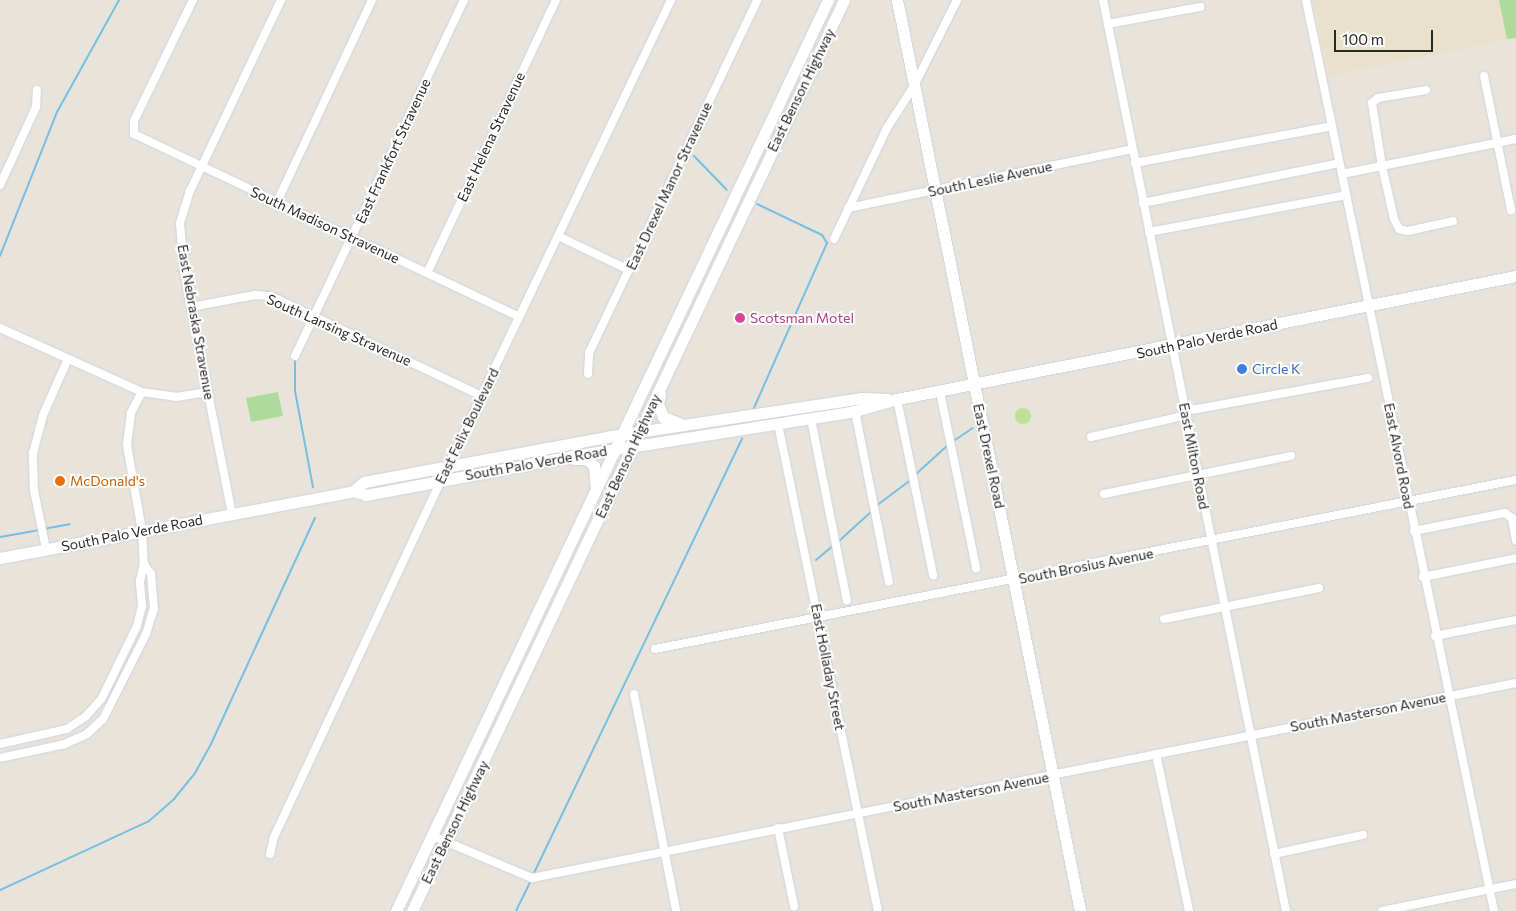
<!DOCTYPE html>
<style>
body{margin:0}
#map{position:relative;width:1516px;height:911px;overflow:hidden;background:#e9e4db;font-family:Commissioner,sans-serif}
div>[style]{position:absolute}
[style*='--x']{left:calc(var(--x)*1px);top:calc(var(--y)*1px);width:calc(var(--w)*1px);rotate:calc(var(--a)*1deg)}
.education>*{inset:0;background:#e9e1cb}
.green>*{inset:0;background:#aedb9c}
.pitch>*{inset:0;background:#bee198}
.round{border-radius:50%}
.stream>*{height:2px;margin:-1px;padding:0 1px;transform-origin:1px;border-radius:1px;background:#77bfe2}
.roads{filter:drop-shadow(0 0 1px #d0d2df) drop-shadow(0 0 1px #d0d2df)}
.street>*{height:8px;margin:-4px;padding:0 4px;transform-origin:4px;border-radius:4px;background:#fff}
.secondary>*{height:11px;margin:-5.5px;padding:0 5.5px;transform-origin:5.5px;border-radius:5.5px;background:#fff}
.dots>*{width:14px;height:14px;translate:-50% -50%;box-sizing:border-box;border:2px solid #fff;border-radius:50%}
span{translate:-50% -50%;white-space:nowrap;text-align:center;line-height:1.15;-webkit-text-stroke:4px #fff;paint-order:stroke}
.street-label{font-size:14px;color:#282828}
.hotel-label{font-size:14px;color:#b23c85}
.left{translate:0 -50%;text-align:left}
.shop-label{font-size:14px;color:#366cbe}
.food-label{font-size:14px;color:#c56008}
.scale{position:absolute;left:1334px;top:30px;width:99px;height:22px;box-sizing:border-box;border:2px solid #282828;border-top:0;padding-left:6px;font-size:15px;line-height:18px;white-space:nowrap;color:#282828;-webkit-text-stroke:4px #fff;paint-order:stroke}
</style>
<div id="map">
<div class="education">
<i style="clip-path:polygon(1313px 0,1516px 0,1516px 38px,1329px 76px)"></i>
</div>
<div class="green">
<i style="clip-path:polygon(1499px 0,1516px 0,1516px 38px,1507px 39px)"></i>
<i style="clip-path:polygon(278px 392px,283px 416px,251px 422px,246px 398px)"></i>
</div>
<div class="pitch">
<i class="round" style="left:1015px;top:408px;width:16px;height:16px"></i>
</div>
<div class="stream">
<i style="--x:694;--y:156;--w:47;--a:45.9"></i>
<i style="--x:0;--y:256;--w:155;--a:-68.4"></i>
<i style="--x:57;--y:112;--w:128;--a:-61"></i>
<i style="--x:295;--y:360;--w:31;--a:90"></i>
<i style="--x:295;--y:391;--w:98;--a:79.4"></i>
<i style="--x:753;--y:410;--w:183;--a:-66.1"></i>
<i style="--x:827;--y:243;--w:9;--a:-122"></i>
<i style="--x:822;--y:235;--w:72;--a:-154.5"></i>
<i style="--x:952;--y:442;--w:25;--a:-34"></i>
<i style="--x:915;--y:475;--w:45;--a:-42.3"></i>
<i style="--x:876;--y:506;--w:45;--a:-36.9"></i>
<i style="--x:43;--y:529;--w:27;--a:-10"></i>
<i style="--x:0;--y:537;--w:39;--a:-10"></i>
<i style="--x:838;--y:542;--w:47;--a:-42.4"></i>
<i style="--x:816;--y:560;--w:23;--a:-40"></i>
<i style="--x:533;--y:875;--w:484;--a:-64.4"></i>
<i style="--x:0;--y:890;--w:164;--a:-24.8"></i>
<i style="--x:149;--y:821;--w:33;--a:-41"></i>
<i style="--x:174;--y:799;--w:33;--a:-51"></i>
<i style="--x:195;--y:773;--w:33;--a:-61"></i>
<i style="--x:211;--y:744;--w:249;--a:-65.3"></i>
<i style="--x:516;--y:911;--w:34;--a:-64"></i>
</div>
<div class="roads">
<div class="street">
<i style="--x:193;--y:0;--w:135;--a:116"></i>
<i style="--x:134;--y:121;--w:13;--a:90"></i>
<i style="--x:134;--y:134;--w:426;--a:25.4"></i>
<i style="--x:1103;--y:0;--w:929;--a:78.64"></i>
<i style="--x:1306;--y:0;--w:930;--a:78.34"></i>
<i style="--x:1108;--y:24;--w:94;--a:-10.5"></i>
<i style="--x:1484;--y:76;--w:137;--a:78.6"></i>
<i style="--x:1426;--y:90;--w:49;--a:170.5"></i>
<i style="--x:1378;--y:98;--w:8;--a:140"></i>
<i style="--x:1372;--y:103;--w:64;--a:81"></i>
<i style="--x:1382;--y:166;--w:54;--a:77.2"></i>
<i style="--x:1394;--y:219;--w:11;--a:63"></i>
<i style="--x:1399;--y:229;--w:9;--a:13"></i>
<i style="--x:1408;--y:231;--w:46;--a:-12.5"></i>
<i style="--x:1135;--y:163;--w:200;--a:-10.6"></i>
<i style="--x:1342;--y:174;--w:177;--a:-11.4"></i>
<i style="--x:0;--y:185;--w:86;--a:-65.2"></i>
<i style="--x:36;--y:107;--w:17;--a:-87"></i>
<i style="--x:277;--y:202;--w:223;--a:-64.8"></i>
<i style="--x:1143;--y:203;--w:200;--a:-11.5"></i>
<i style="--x:848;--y:208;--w:290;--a:-11.7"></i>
<i style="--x:1149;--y:232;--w:200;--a:-10.6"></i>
<i style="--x:558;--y:236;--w:79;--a:25.6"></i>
<i style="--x:834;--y:239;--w:123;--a:-64.5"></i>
<i style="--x:887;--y:128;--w:50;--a:-57.3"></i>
<i style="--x:914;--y:86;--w:96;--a:-63.4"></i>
<i style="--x:427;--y:273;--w:302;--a:-64.7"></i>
<i style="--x:191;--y:307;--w:65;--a:-10.6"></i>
<i style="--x:255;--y:295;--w:16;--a:4"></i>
<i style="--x:271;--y:296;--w:233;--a:25.4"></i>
<i style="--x:0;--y:328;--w:156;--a:24.3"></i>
<i style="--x:142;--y:392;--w:34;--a:8"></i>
<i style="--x:176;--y:397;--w:32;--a:-9"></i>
<i style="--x:295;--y:356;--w:394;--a:-64.6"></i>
<i style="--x:588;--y:374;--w:21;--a:-87"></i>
<i style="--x:589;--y:353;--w:391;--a:-64.5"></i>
<i style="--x:142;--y:392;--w:24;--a:118"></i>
<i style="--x:131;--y:413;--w:32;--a:97"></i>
<i style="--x:127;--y:445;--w:87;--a:80.1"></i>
<i style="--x:142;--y:531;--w:33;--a:87"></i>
<i style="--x:940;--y:392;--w:180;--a:78.4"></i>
<i style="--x:897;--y:399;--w:180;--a:78.4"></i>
<i style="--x:855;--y:411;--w:174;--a:78.8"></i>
<i style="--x:1186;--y:411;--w:185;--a:-10.3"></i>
<i style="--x:811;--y:419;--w:185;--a:78.8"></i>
<i style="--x:778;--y:424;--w:497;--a:78.4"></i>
<i style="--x:1091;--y:437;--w:98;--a:-12.9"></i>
<i style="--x:1104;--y:494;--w:191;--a:-11.5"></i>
<i style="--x:232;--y:514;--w:248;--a:-101.2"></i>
<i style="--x:184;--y:271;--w:48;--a:-94.8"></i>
<i style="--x:180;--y:223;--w:34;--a:-73"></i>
<i style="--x:190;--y:191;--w:212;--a:-64.5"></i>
<i style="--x:1414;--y:531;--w:93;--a:-11.2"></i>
<i style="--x:1505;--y:513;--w:9;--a:36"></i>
<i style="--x:1512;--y:518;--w:23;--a:80"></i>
<i style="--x:46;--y:549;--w:60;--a:-101.5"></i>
<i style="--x:34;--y:490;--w:37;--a:-92"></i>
<i style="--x:33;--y:453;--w:39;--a:-75"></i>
<i style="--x:43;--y:415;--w:59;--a:-66"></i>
<i style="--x:1423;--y:577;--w:95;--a:-11.5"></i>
<i style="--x:1164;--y:619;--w:158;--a:-11.3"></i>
<i style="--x:1435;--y:636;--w:83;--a:-11.2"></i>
<i style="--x:655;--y:649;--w:877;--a:-11.11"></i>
<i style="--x:634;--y:694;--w:221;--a:79"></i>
<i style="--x:0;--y:744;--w:69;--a:-12.6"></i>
<i style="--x:67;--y:729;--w:23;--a:-34"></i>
<i style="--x:86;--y:716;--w:24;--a:-48"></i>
<i style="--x:102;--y:698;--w:80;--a:-64.1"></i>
<i style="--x:137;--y:626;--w:21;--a:-76"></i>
<i style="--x:142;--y:606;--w:25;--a:-95"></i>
<i style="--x:140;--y:581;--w:17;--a:-77"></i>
<i style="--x:144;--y:564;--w:12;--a:55"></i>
<i style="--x:151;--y:574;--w:34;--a:85"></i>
<i style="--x:154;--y:608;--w:27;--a:107"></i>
<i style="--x:146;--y:634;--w:95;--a:116.8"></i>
<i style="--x:103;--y:719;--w:22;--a:137"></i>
<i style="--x:87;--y:734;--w:24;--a:156"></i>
<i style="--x:65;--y:744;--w:66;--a:167.8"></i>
<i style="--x:1156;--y:754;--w:160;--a:78.1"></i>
<i style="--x:778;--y:828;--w:80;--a:78.4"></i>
<i style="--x:433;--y:836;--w:108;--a:23"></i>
<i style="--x:532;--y:878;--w:1003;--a:-11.21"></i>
<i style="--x:270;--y:854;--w:17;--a:-77"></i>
<i style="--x:274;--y:837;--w:394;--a:-64.9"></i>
<i style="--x:441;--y:480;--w:532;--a:-64.4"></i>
<i style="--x:1274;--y:854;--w:91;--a:-12.1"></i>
<i style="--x:1382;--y:911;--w:137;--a:-11.4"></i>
</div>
<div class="secondary">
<i style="--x:897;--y:0;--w:929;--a:78.64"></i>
<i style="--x:660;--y:394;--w:10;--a:101"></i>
<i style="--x:658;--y:404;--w:14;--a:69"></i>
<i style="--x:663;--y:417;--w:19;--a:21"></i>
<i style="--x:574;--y:459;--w:13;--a:0"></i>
<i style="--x:587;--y:459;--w:10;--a:45"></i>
<i style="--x:594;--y:466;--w:21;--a:85"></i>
<i style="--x:353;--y:491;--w:14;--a:17"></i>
<i style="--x:366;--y:495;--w:210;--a:-10.7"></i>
<i style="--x:572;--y:456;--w:287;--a:-9"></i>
<i style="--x:855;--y:411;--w:44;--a:-15.9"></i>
<i style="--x:897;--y:399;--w:631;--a:-11.24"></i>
<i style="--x:0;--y:558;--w:359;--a:-10.7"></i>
<i style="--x:353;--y:491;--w:14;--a:-39"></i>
<i style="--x:364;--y:482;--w:251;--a:-10.5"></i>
<i style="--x:611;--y:436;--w:254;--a:-8.6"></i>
<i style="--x:862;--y:398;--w:26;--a:2"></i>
<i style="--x:396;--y:911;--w:1008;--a:-64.63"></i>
<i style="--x:412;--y:911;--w:1008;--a:-64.63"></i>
</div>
</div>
<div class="dots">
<i style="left:740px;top:318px;background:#d1479c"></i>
<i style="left:1242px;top:369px;background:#3f7fe0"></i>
<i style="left:60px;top:481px;background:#e8710a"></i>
</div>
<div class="street-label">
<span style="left:801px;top:90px;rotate:-64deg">East Benson Highway</span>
<span style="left:491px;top:137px;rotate:-65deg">East Helena Stravenue</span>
<span style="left:393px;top:151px;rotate:-65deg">East Frankfort Stravenue</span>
<span style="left:990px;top:179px;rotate:-12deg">South Leslie Avenue</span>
<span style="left:669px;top:186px;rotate:-65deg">East Drexel Manor Stravenue</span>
<span style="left:325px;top:225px;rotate:25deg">South Madison Stravenue</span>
<span style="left:196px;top:322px;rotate:80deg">East Nebraska Stravenue</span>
<span style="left:339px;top:330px;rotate:24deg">South Lansing Stravenue</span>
<span style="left:1207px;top:339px;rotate:-12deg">South Palo Verde Road</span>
<span style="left:467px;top:426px;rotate:-64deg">East Felix Boulevard</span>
<span style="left:628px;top:456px;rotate:-65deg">East Benson Highway</span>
<span style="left:989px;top:456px;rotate:78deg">East Drexel Road</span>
<span style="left:1194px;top:456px;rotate:79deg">East Milton Road</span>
<span style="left:1399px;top:456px;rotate:79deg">East Alvord Road</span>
<span style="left:536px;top:463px;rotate:-10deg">South Palo Verde Road</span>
<span style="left:132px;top:533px;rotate:-11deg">South Palo Verde Road</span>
<span style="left:1086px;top:566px;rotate:-11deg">South Brosius Avenue</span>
<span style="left:828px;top:667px;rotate:79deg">East Holladay Street</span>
<span style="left:1368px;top:712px;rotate:-11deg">South Masterson Avenue</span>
<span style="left:971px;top:792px;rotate:-11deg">South Masterson Avenue</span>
<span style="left:455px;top:822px;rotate:-64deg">East Benson Highway</span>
</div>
<div class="hotel-label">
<span class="left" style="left:750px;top:318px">Scotsman Motel</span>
</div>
<div class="shop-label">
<span class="left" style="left:1252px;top:369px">Circle K</span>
</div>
<div class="food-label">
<span class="left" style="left:70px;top:481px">McDonald's</span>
</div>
<div class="scale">100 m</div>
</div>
